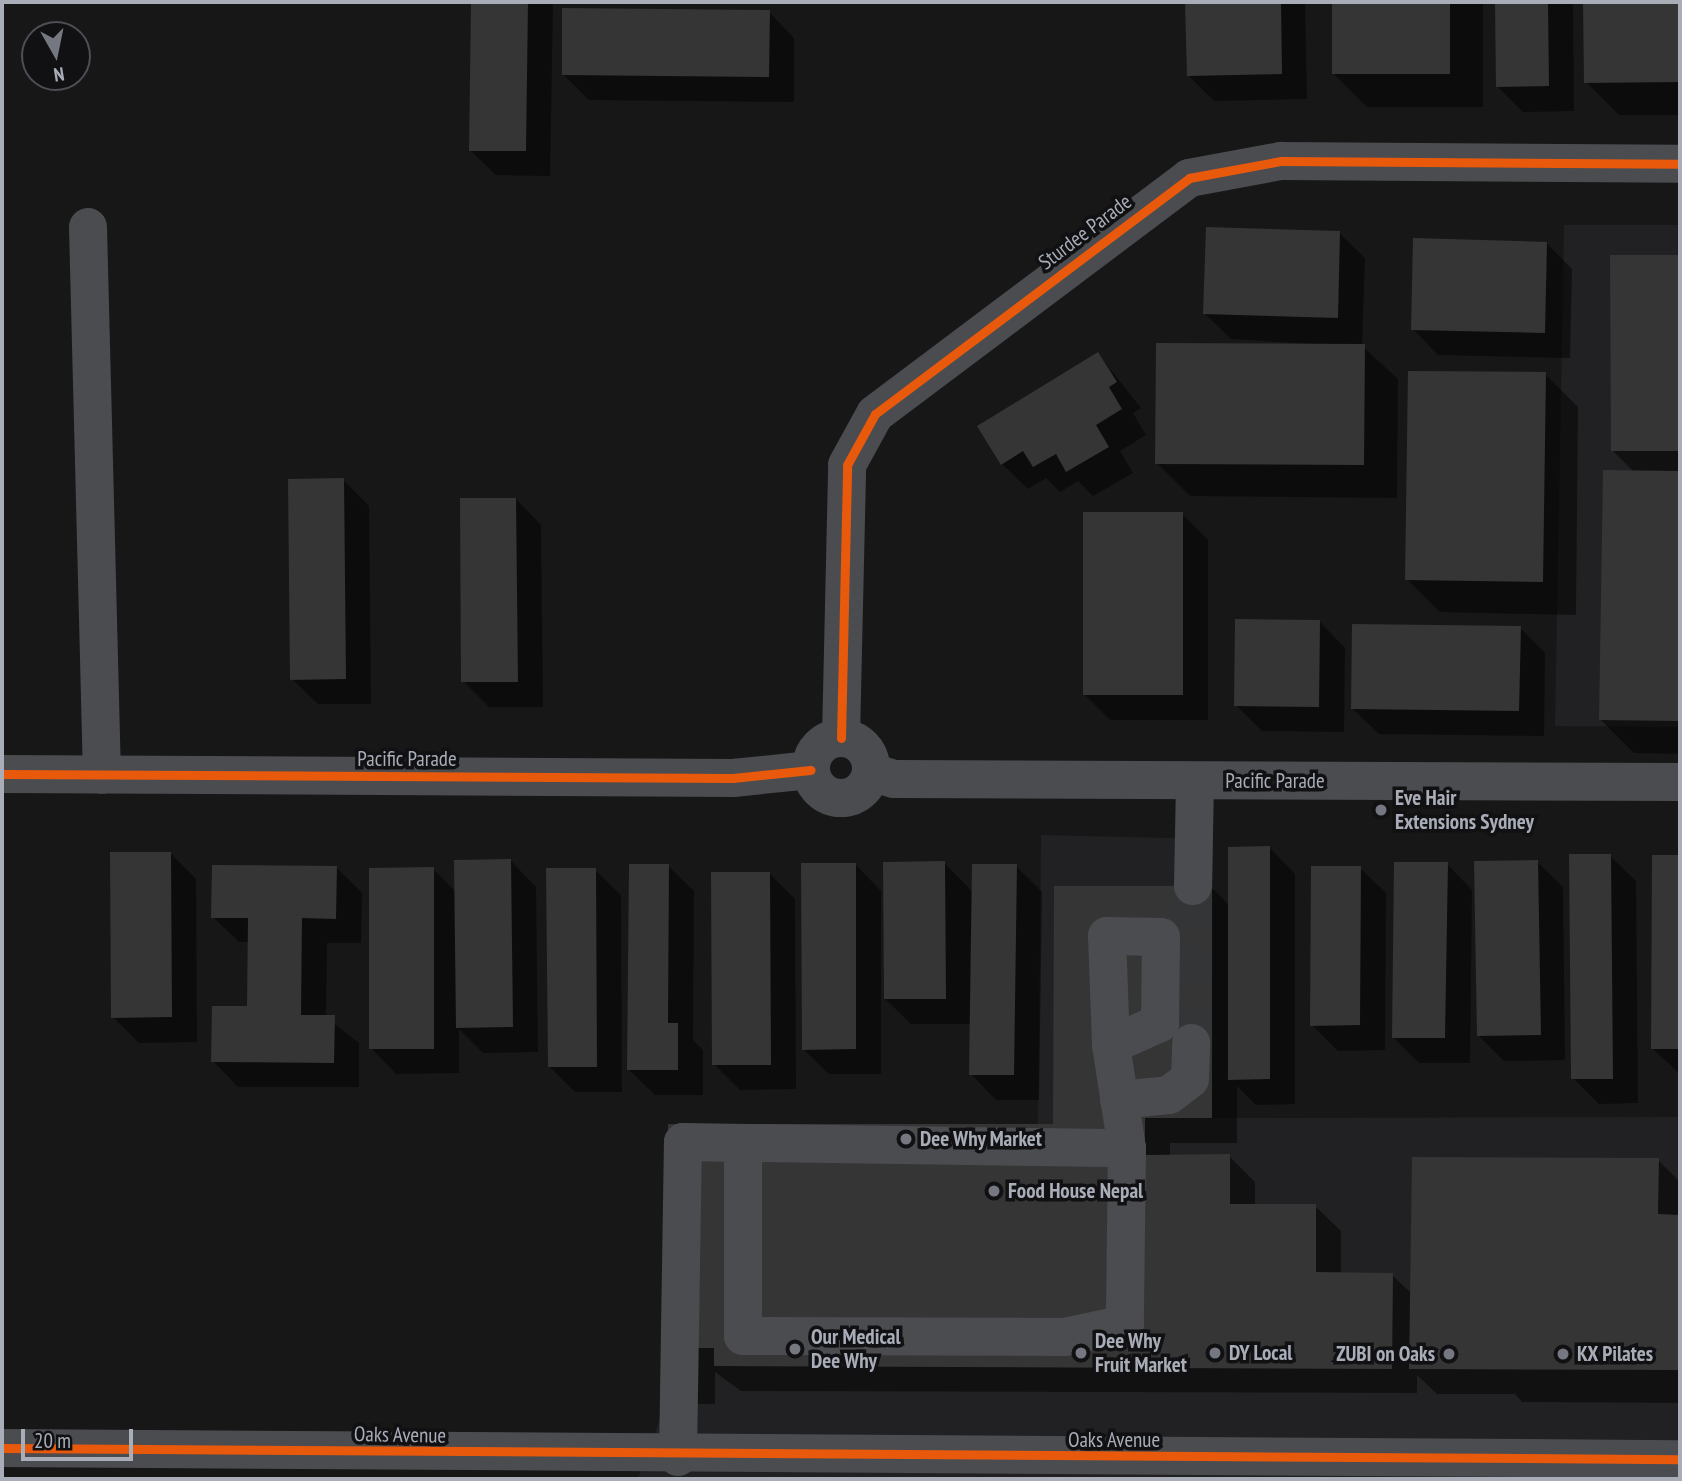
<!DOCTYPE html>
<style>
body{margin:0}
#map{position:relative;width:1682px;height:1481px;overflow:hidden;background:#171717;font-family:"PT Sans Narrow",sans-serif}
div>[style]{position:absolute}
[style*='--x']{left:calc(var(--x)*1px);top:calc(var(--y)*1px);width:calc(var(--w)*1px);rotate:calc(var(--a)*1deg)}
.built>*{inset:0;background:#212123}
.shadow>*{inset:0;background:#0007}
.building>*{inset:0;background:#353536}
.minor-tunnel>*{height:38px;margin-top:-19px;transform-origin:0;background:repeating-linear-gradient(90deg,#343537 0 38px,transparent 0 57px)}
.minor>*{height:38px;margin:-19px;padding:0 19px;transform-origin:19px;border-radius:19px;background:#4b4c50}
.minor>.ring{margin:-19px;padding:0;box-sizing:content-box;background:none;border:38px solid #4b4c50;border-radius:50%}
.cycleway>*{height:9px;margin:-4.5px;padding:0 4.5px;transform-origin:4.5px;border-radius:4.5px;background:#e8590c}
.dots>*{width:19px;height:19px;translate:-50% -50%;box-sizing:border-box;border:4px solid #111113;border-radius:50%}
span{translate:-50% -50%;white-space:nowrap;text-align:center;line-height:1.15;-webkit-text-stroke:7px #111113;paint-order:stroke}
.street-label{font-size:21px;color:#a8adb8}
.poi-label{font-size:21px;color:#a8adb8;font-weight:700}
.left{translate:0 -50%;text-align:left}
.right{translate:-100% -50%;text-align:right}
.frame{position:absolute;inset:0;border:4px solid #a8adb8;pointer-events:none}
.north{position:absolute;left:21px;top:21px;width:70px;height:70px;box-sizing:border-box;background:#111113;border:2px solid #4d4f55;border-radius:50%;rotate:171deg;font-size:19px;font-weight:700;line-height:28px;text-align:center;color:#a8adb8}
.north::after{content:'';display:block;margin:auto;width:24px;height:32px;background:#757880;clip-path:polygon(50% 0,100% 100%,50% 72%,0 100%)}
.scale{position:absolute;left:21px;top:1429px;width:112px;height:32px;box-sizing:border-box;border:4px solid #a8adb8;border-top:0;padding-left:9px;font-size:21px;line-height:24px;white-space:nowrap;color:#a8adb8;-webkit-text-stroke:5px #111113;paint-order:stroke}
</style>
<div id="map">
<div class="built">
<i style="clip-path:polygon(1564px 225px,1680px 225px,1680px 727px,1555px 726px)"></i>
<i style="clip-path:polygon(1041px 835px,1213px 839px,1212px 1118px,1680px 1117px,1680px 1479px,638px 1479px,667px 1399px,668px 1124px,1038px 1124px)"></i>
</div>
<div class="shadow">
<i style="clip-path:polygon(472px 2px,553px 2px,550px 176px,496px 175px,470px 150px)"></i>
<i style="clip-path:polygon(1187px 2px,1305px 2px,1307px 99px,1214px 101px,1188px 75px)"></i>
<i style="clip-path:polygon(1334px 2px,1483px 2px,1483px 107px,1367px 107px,1334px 74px)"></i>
<i style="clip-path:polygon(1496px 2px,1573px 2px,1574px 111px,1523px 112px,1497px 86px)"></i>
<i style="clip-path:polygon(1585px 2px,1680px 2px,1680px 115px,1619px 115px,1586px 82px)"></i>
<i style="clip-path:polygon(769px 12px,794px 38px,794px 102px,589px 100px,564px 75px)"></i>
<i style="clip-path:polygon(1339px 233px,1365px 258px,1362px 346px,1398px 379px,1397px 498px,1190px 496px,1157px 463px,1344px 346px,1231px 339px,1205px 314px)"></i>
<i style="clip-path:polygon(1546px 243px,1572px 269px,1570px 358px,1438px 355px,1413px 329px)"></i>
<i style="clip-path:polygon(1612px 257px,1680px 257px,1680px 754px,1634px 753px,1601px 720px,1635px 473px,1612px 450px)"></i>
<i style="clip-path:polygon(1098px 354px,1141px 408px,1133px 413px,1146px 435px,1120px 451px,1133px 473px,1093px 496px,1078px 481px,1060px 492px,1046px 478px,1028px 489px,1002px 464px)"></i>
<i style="clip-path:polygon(1545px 374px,1578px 407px,1576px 615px,1440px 612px,1407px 579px)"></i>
<i style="clip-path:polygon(343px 480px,369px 506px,371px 704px,318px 704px,292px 679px)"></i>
<i style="clip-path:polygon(516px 499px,541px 525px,543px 707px,489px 707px,463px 681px)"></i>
<i style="clip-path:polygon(1182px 514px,1208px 540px,1208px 720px,1110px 720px,1084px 694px)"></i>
<i style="clip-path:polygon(1320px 622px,1345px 648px,1344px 732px,1262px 731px,1236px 705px)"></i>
<i style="clip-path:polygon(1520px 628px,1545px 653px,1544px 736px,1379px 734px,1353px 709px)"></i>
<i style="clip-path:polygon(1270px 848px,1295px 874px,1295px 1104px,1256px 1105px,1237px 1086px,1237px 1143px,1170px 1143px,1170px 1156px,1229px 1156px,1255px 1182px,1255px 1206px,1315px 1206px,1341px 1231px,1341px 1274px,1392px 1275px,1412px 1294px,1658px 1160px,1680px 1182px,1680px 1403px,1522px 1402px,1515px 1394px,1437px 1394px,1417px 1375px,1417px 1393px,741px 1391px,715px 1372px,715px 1404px,694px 1404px,670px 1125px,1055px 1126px,1212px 888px,1230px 906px)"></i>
<i style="clip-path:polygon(170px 853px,196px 879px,197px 1042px,139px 1043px,113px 1017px)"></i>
<i style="clip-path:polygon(1610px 856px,1636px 881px,1638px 1103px,1599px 1104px,1573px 1078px)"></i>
<i style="clip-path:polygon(1653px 856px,1680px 856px,1680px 1074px,1653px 1049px)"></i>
<i style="clip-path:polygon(511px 861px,536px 887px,538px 1052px,483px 1053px,459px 1029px,459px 1073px,396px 1074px,371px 1048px,433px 869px,456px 892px)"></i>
<i style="clip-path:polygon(1537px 862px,1563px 887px,1565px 1060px,1504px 1061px,1478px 1035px)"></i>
<i style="clip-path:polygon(944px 863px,973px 892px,1016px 866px,1042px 892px,1039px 1100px,996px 1100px,971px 1074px,971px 1024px,911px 1024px,885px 999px)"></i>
<i style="clip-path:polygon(1447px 864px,1472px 890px,1470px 1063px,1419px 1063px,1393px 1037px)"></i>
<i style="clip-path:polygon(856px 865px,881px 891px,881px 1074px,829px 1074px,803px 1049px)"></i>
<i style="clip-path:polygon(668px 866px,694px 891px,693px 1040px,703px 1050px,703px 1095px,655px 1095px,629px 1070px)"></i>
<i style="clip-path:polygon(336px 867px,362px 893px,361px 943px,327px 943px,326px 1017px,359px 1043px,359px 1087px,238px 1087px,213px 1061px,249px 1008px,249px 942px,239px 942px,213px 917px)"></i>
<i style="clip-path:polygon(1360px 868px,1386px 893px,1385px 1050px,1338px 1051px,1312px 1025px)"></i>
<i style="clip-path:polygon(595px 870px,621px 895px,622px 1092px,575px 1092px,549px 1066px)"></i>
<i style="clip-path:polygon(770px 874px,795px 899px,796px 1089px,740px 1090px,714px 1064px)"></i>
</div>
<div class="building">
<i style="clip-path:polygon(471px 2px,528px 2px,526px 151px,469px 151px)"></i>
<i style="clip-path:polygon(1185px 2px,1281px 2px,1282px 74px,1187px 76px)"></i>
<i style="clip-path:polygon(1332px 2px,1450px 2px,1450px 74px,1332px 74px)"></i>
<i style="clip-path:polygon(1495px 2px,1548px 2px,1549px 86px,1496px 87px)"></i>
<i style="clip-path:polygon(1583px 2px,1680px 2px,1680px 82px,1584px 83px)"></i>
<i style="clip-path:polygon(562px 8px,770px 10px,769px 77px,562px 75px)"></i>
<i style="clip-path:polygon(1206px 227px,1340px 231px,1338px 318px,1203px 314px)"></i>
<i style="clip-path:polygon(1413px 238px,1547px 242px,1545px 333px,1411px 330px)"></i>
<i style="clip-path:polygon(1610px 255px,1680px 255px,1680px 451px,1611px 451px)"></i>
<i style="clip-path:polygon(1156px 343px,1365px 344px,1364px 465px,1155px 464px)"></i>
<i style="clip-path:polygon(1098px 352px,1117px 382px,1109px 387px,1122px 409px,1096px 425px,1109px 447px,1066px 472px,1056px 454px,1033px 467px,1023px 451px,1001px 465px,977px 426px)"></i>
<i style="clip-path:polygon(1408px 371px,1546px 372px,1543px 582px,1405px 580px)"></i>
<i style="clip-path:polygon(1603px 470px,1680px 471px,1680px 721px,1599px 720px)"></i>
<i style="clip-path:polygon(344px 478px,346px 679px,290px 680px,288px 479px)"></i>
<i style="clip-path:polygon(460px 498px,516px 498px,518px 682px,461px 682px)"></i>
<i style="clip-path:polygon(1083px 512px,1183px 512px,1183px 695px,1083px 695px)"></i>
<i style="clip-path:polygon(1235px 619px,1320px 620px,1319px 707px,1234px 706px)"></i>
<i style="clip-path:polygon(1352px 624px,1521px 626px,1519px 711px,1351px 709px)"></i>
<i style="clip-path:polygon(1270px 846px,1270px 1079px,1228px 1080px,1228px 847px)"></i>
<i style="clip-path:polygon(110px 852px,171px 852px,172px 1017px,111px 1018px)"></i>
<i style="clip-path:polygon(1569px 854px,1611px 854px,1613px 1079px,1571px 1079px)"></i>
<i style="clip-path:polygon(1652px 855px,1680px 855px,1680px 1049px,1651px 1049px)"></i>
<i style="clip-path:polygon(511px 859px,513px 1027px,456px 1028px,454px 860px)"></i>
<i style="clip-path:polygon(1538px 860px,1541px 1035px,1477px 1036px,1474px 861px)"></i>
<i style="clip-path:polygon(945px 861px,946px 999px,884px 999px,883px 862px)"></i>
<i style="clip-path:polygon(1394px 862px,1448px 862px,1445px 1038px,1392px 1038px)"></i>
<i style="clip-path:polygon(801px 863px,856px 863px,856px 1049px,802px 1050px)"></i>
<i style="clip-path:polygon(629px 864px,669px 864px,668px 1023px,678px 1023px,678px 1070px,627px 1070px)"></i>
<i style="clip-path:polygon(972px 864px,1017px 864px,1014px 1075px,969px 1075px)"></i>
<i style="clip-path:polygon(212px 865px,337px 866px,336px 919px,302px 918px,301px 1015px,335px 1015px,334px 1063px,211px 1062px,212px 1006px,247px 1006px,248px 918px,211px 918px)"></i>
<i style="clip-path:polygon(1311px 866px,1361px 866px,1360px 1025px,1310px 1026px)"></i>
<i style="clip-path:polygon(434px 867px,434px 1049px,369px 1049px,369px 868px)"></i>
<i style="clip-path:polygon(546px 868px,596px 868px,597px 1067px,548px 1067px)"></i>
<i style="clip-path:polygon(711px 872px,770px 872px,771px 1065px,712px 1065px)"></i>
<i style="clip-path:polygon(1054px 886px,1212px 886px,1212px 1118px,1145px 1118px,1145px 1155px,1230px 1154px,1230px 1204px,1316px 1204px,1316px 1272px,1393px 1273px,1392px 1369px,714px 1366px,714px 1348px,690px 1348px,667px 1379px,668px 1124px,1053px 1124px)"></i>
<i style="clip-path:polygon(1412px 1157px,1659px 1158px,1658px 1214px,1680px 1215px,1680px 1370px,1409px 1369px)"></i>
</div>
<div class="minor-tunnel">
<i style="--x:1191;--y:1043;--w:157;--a:-89.3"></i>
</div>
<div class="minor">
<i style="--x:88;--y:227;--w:548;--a:88.54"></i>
<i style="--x:841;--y:738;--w:273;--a:-88.7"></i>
<i style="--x:847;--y:465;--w:58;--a:-61.2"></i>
<i style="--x:875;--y:414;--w:393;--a:-36.9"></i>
<i style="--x:1189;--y:178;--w:94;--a:-10.5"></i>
<i style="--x:1281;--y:161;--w:399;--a:0.4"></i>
<i class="ring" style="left:811px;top:738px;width:22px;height:22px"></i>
<i style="--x:871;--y:772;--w:24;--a:17"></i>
<i style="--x:894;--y:779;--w:786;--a:0.22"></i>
<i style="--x:2;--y:774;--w:731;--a:0.31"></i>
<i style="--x:733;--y:778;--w:78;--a:-5.9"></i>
<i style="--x:1193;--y:886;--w:105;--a:-88.9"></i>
<i style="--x:1111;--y:1045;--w:54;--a:-24.2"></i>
<i style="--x:1160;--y:1023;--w:86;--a:-89.3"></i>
<i style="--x:1161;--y:937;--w:54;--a:-178.9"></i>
<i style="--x:1107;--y:936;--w:109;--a:87.9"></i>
<i style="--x:1111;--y:1045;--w:104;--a:81.2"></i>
<i style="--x:1119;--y:1100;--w:50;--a:-5.7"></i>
<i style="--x:1169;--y:1095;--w:26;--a:-37"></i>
<i style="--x:1190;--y:1079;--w:36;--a:-88"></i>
<i style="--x:2;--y:1448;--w:1678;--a:0.38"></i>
<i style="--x:678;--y:1457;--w:315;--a:-89.1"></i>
<i style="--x:683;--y:1142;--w:444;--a:0.8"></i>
<i style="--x:1127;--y:1148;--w:176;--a:90.7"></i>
<i style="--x:1125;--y:1324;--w:61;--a:167.8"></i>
<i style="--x:1065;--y:1337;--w:322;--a:-179.8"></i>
<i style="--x:743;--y:1336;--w:193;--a:-90"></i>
</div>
<div class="cycleway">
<i style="--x:841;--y:738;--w:273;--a:-88.7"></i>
<i style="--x:847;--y:465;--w:58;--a:-61.2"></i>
<i style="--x:875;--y:414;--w:393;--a:-36.9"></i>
<i style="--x:1189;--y:178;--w:94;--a:-10.5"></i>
<i style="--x:1281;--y:161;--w:399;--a:0.4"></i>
<i style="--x:2;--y:774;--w:731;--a:0.31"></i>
<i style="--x:733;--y:778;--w:78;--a:-5.9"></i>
<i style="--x:2;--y:1448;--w:1678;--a:0.38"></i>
</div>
<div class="dots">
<i style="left:1381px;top:810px;background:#757880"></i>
<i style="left:906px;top:1139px;background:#757880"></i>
<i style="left:994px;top:1191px;background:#757880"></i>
<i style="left:795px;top:1349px;background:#757880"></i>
<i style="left:1081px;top:1353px;background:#757880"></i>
<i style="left:1215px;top:1353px;background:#757880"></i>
<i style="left:1449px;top:1354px;background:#757880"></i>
<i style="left:1563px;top:1354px;background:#757880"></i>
</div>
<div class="street-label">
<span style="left:1085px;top:232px;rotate:-37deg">Sturdee Parade</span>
<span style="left:407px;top:759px">Pacific Parade</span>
<span style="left:1275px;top:781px">Pacific Parade</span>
<span style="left:400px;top:1435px;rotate:1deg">Oaks Avenue</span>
<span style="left:1114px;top:1440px">Oaks Avenue</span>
</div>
<div class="poi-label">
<span class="left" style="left:1395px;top:810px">Eve Hair<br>Extensions Sydney</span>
<span class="left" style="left:920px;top:1139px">Dee Why Market</span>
<span class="left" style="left:1008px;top:1191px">Food House Nepal</span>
<span class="left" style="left:811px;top:1349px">Our Medical<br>Dee Why</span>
<span class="left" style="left:1095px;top:1353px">Dee Why<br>Fruit Market</span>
<span class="left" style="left:1229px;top:1353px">DY Local</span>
<span class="right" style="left:1435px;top:1354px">ZUBI on Oaks</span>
<span class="left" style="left:1577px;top:1354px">KX Pilates</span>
</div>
<div class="frame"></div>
<div class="north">N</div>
<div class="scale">20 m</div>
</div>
